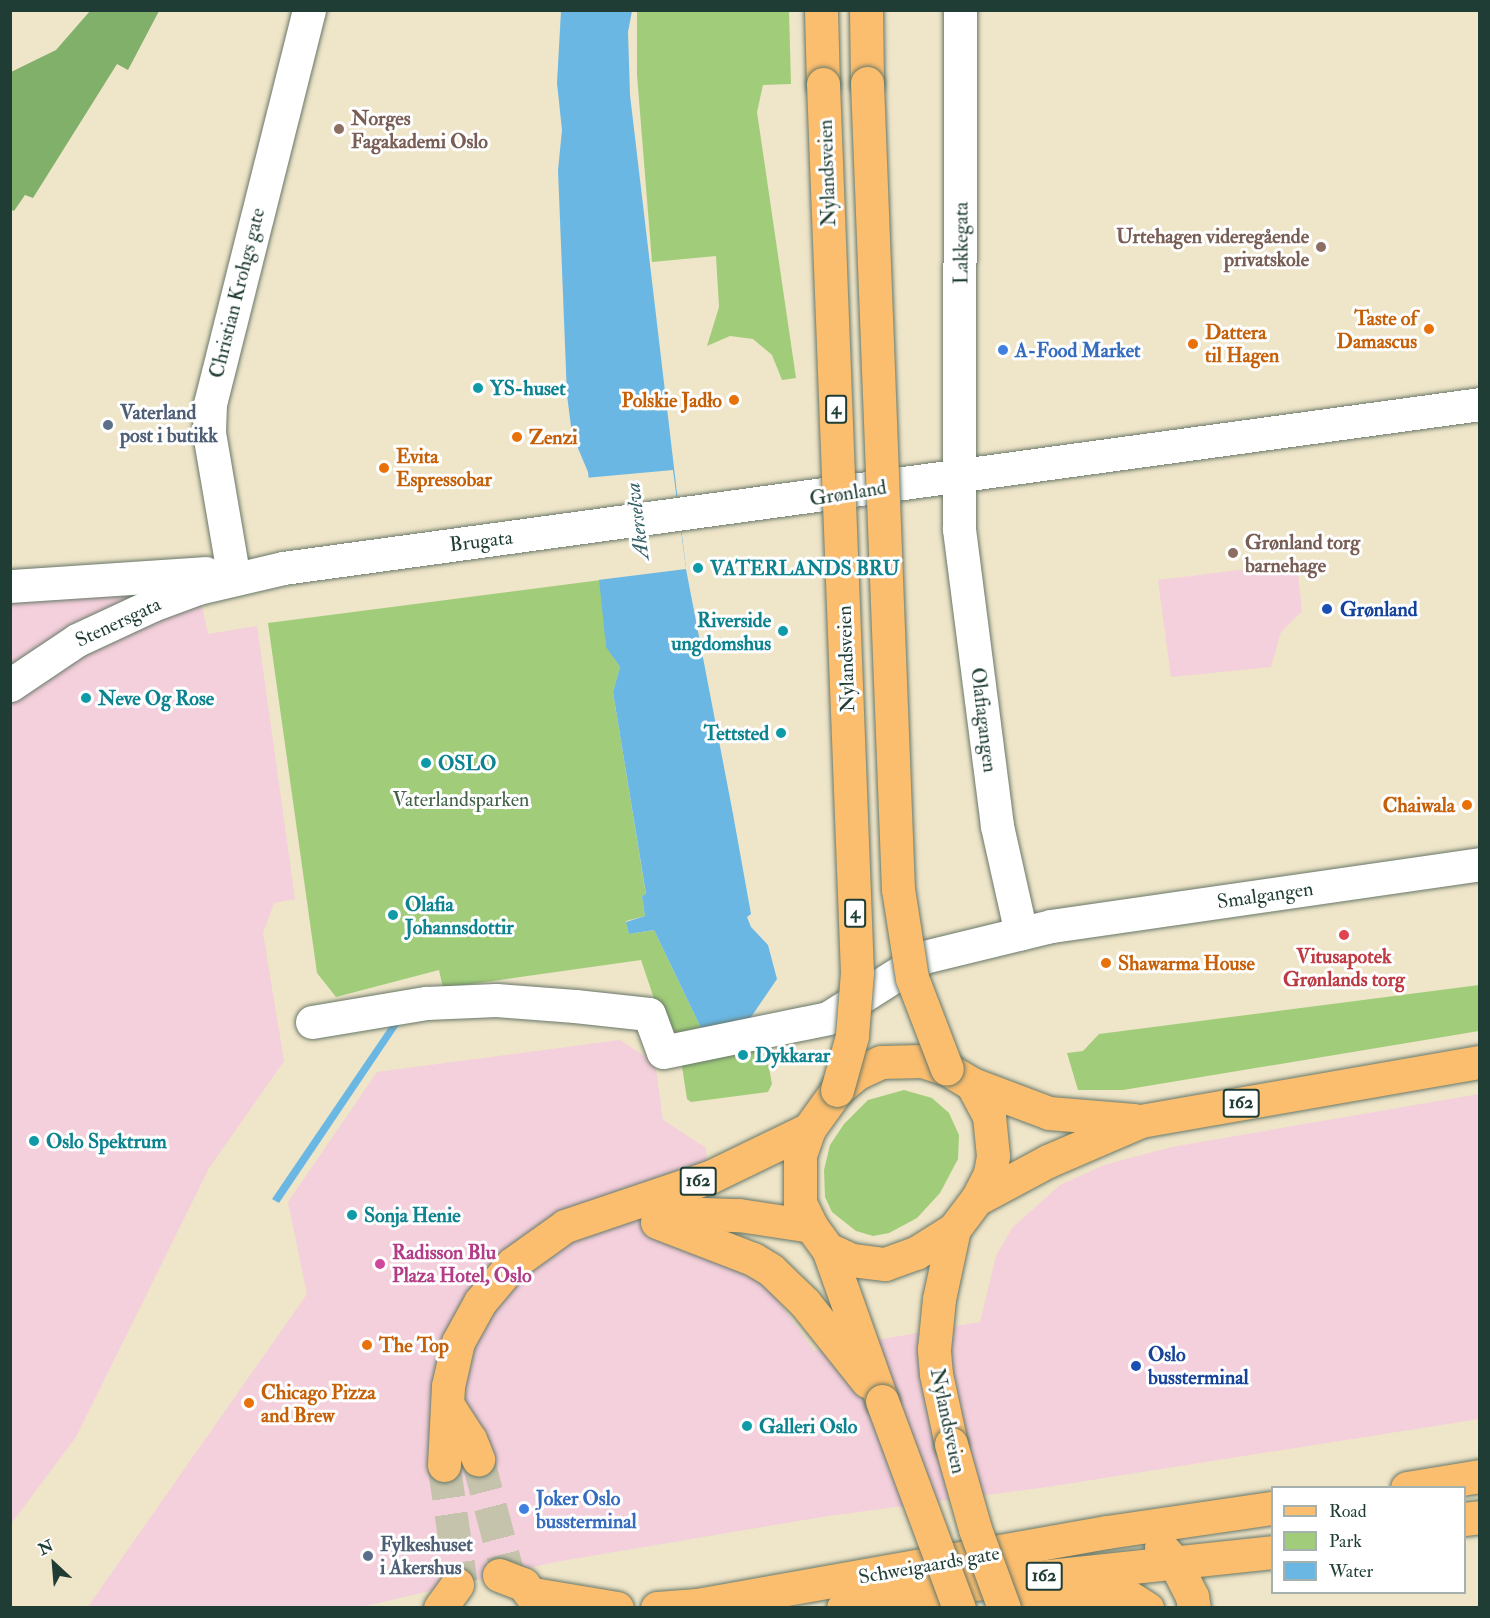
<!DOCTYPE html>
<meta charset="utf-8">
<style>
body{margin:0}
#map{position:relative;width:1490px;height:1618px;overflow:hidden;background:#efe5c9;font-family:"IM FELL Double Pica",serif}
div>[style]{position:absolute}
[style*='--x']{left:calc(var(--x)*1px);top:calc(var(--y)*1px);width:calc(var(--w)*1px);rotate:calc(var(--a)*1deg)}
.built>*{inset:0;background:#f4cfdc}
.green>*{inset:0;background:#a1cd7a}
.forest>*{inset:0;background:#80b06a}
.water>*{inset:0;background:#6ab7e4}
.pier>*{inset:0;background:#efe5c9}
.highway-tunnel>*{height:33px;margin-top:-16.5px;transform-origin:0;background:repeating-linear-gradient(90deg,#c5c3ab 0 33px,transparent 0 49px)}
.roads{filter:drop-shadow(0 0 2px #687868) drop-shadow(0 0 2px #687868)}
.minor>*{height:33px;margin:-16.5px;padding:0 16.5px;transform-origin:16.5px;border-radius:16.5px;background:#fff}
.major>*{height:33px;margin:-16.5px;padding:0 16.5px;transform-origin:16.5px;border-radius:16.5px;background:#fbbd6e}
.highway>*{height:33px;margin:-16.5px;padding:0 16.5px;transform-origin:16.5px;border-radius:16.5px;background:#fbbd6e}
.bridges{filter:drop-shadow(0 0 2px #687868) drop-shadow(0 0 2px #687868)}
.major-bridge>*{height:33px;margin:-16.5px;padding:0 16.5px;transform-origin:16.5px;border-radius:16.5px;background:#fbbd6e}
.highway-bridge>*{height:33px;margin:-16.5px;padding:0 16.5px;transform-origin:16.5px;border-radius:16.5px;background:#fbbd6e}
.dots>*{width:16px;height:16px;translate:-50% -50%;box-sizing:border-box;border:3px solid #fff;border-radius:50%}
span{translate:-50% -50%;white-space:nowrap;text-align:center;line-height:1.15;-webkit-text-stroke:6px #fff;paint-order:stroke}
.shield-label span{padding:2px 4px;background:#fff;border:2px solid;border-radius:4px;-webkit-text-stroke-width:0}
.shield-label{font-size:18px;color:#1f3d34;font-weight:700}
.education-label{font-size:20px;color:#785e54;font-weight:700}
.left{translate:0 -50%;text-align:left}
.right{translate:-100% -50%;text-align:right}
.street-label{font-size:20px;color:#1f3d34}
.food-label{font-size:20px;color:#c56008;font-weight:700}
.shop-label{font-size:20px;color:#366cbe;font-weight:700}
.culture-label{font-size:20px;color:#0d838f;font-weight:700}
.service-label{font-size:20px;color:#4e5e75;font-weight:700}
.transit-label{font-size:20px;color:#164399;font-weight:700}
.park-label{font-size:20px;color:#406146}
.health-label{font-size:20px;color:#be3a42;font-weight:700}
.hotel-label{font-size:20px;color:#b23c85;font-weight:700}
.water-label{font-size:21px;color:#366269;font-style:italic}
.frame{position:absolute;inset:0;border:12px solid #1f3d34;pointer-events:none}
.legend{position:absolute;left:1271px;top:1486px;width:195px;height:108px;box-sizing:border-box;background:#fff;border:2px solid #a5b1ae;margin:0;padding:8px 10px;list-style:none;font-size:18px;color:#1f3d34}
.legend li{display:flex;align-items:center;gap:12px;height:30px}
.legend b{width:30px;border:2px solid #a5b1ae}
.north{position:absolute;left:24px;top:1534px;width:60px;height:60px;-webkit-text-stroke:4px #fff;paint-order:stroke;rotate:334deg;font-size:16px;font-weight:700;line-height:24px;text-align:center;color:#1f3d34}
.north::after{content:'';display:block;margin:auto;width:21px;height:27px;background:#1f3d34;clip-path:polygon(50% 0,100% 100%,50% 72%,0 100%)}
</style>
<div id="map">
<div class="built">
<i style="clip-path:polygon(1297px 563px,1302px 611px,1281px 632px,1271px 667px,1171px 677px,1158px 580px)"></i>
<i style="clip-path:polygon(11px 587px,198px 588px,208px 634px,257px 626px,295px 899px,274px 903px,263px 933px,284px 1061px,209px 1168px,76px 1437px,11px 1524px)"></i>
<i style="clip-path:polygon(620px 1040px,655px 1063px,663px 1120px,706px 1148px,713px 1260px,757px 1279px,773px 1293px,814px 1351px,980px 1322px,996px 1256px,1012px 1228px,1060px 1185px,1104px 1165px,1172px 1147px,1479px 1094px,1479px 1419px,1047px 1487px,828px 1516px,555px 1562px,361px 1607px,87px 1608px,307px 1294px,288px 1202px,377px 1072px)"></i>
</div>
<div class="green">
<i style="clip-path:polygon(637px 11px,789px 11px,791px 84px,763px 85px,757px 112px,796px 378px,782px 380px,772px 355px,753px 339px,730px 336px,707px 346px,719px 307px,716px 256px,652px 262px,637px 75px)"></i>
<i style="clip-path:polygon(601px 580px,606px 646px,620px 667px,613px 692px,646px 895px,642px 896px,645px 916px,626px 921px,629px 934px,654px 930px,702px 1030px,666px 1034px,641px 960px,443px 988px,439px 970px,336px 997px,317px 973px,268px 623px)"></i>
<i style="clip-path:polygon(1479px 985px,1479px 1031px,1123px 1090px,1078px 1090px,1067px 1053px,1083px 1051px,1099px 1034px)"></i>
<i style="clip-path:polygon(765px 1046px,772px 1084px,768px 1092px,691px 1102px,687px 1099px,681px 1060px)"></i>
<i style="clip-path:polygon(904px 1090px,932px 1098px,949px 1113px,959px 1135px,958px 1159px,940px 1193px,917px 1218px,889px 1233px,873px 1236px,856px 1231px,832px 1212px,825px 1197px,824px 1170px,830px 1145px,844px 1124px,868px 1100px)"></i>
</div>
<div class="forest">
<i style="clip-path:polygon(90px 11px,159px 11px,128px 70px,117px 64px,33px 198px,25px 195px,14px 211px,10px 209px,11px 72px,56px 50px)"></i>
</div>
<div class="water">
<i style="clip-path:polygon(561px 11px,632px 11px,628px 32px,630px 95px,686px 569px,733px 814px,751px 914px,747px 917px,751px 927px,768px 945px,777px 979px,747px 1023px,702px 1030px,654px 930px,629px 934px,626px 922px,645px 916px,642px 896px,646px 894px,613px 692px,620px 667px,606px 647px,588px 472px,572px 434px,567px 395px,558px 170px,562px 130px,557px 83px)"></i>
<i style="clip-path:polygon(401px 1022px,279px 1203px,272px 1199px,391px 1024px)"></i>
</div>
<div class="pier">
<i style="clip-path:polygon(673px 470px,686px 569px,598px 580px,585px 478px)"></i>
</div>
<div class="highway-tunnel">
<i style="--x:478;--y:1459;--w:118;--a:75.3"></i>
<i style="--x:444;--y:1465;--w:118;--a:81.7"></i>
</div>
<div class="roads">
<div class="minor">
<i style="--x:960;--y:10;--w:519;--a:90.11"></i>
<i style="--x:959;--y:529;--w:299;--a:82.7"></i>
<i style="--x:997;--y:826;--w:110;--a:77.4"></i>
<i style="--x:234;--y:579;--w:149;--a:-99.7"></i>
<i style="--x:209;--y:432;--w:28;--a:-88"></i>
<i style="--x:210;--y:404;--w:406;--a:-75.9"></i>
<i style="--x:10;--y:586;--w:196;--a:-3.8"></i>
<i style="--x:10;--y:685;--w:81;--a:-33.9"></i>
<i style="--x:77;--y:640;--w:83;--a:-25"></i>
<i style="--x:152;--y:605;--w:49;--a:-20.3"></i>
<i style="--x:198;--y:588;--w:87;--a:-13.2"></i>
<i style="--x:283;--y:568;--w:1208;--a:-7.8"></i>
<i style="--x:312;--y:1022;--w:116;--a:-9.5"></i>
<i style="--x:426;--y:1003;--w:70;--a:-2.5"></i>
<i style="--x:496;--y:1000;--w:79;--a:4.3"></i>
<i style="--x:575;--y:1006;--w:74;--a:6.2"></i>
<i style="--x:649;--y:1014;--w:40;--a:69.8"></i>
<i style="--x:663;--y:1052;--w:168;--a:-11.6"></i>
<i style="--x:828;--y:1018;--w:114;--a:-32.4"></i>
<i style="--x:924;--y:957;--w:131;--a:-13.7"></i>
<i style="--x:1051;--y:926;--w:433;--a:-8.2"></i>
</div>
<div class="major">
<i style="--x:821;--y:10;--w:74;--a:88.5"></i>
<i style="--x:866;--y:10;--w:73;--a:89.2"></i>
</div>
<div class="highway">
<i style="--x:972;--y:1084;--w:82;--a:20.6"></i>
<i style="--x:1049;--y:1113;--w:85;--a:4.7"></i>
<i style="--x:977;--y:1199;--w:81;--a:-28.2"></i>
<i style="--x:1048;--y:1161;--w:101;--a:-23.3"></i>
<i style="--x:1141;--y:1121;--w:344;--a:-9.9"></i>
<i style="--x:662;--y:1221;--w:42;--a:-9.7"></i>
<i style="--x:703;--y:1214;--w:36;--a:2"></i>
<i style="--x:739;--y:1215;--w:73;--a:8.7"></i>
<i style="--x:657;--y:1222;--w:103;--a:21.1"></i>
<i style="--x:753;--y:1259;--w:21;--a:31"></i>
<i style="--x:771;--y:1270;--w:47;--a:44.1"></i>
<i style="--x:805;--y:1303;--w:100;--a:51.5"></i>
<i style="--x:828;--y:1249;--w:26;--a:25"></i>
<i style="--x:852;--y:1260;--w:33;--a:7"></i>
<i style="--x:885;--y:1264;--w:33;--a:-20"></i>
<i style="--x:916;--y:1253;--w:45;--a:-32.3"></i>
<i style="--x:954;--y:1229;--w:38;--a:-53"></i>
<i style="--x:977;--y:1199;--w:29;--a:-63"></i>
<i style="--x:990;--y:1173;--w:17;--a:-80"></i>
<i style="--x:993;--y:1156;--w:40;--a:-95.7"></i>
<i style="--x:989;--y:1116;--w:36;--a:-118"></i>
<i style="--x:972;--y:1084;--w:29;--a:-149"></i>
<i style="--x:947;--y:1069;--w:26;--a:-162"></i>
<i style="--x:922;--y:1061;--w:41;--a:178.6"></i>
<i style="--x:881;--y:1062;--w:26;--a:155"></i>
<i style="--x:857;--y:1073;--w:26;--a:140"></i>
<i style="--x:837;--y:1090;--w:48;--a:125.7"></i>
<i style="--x:809;--y:1129;--w:28;--a:109"></i>
<i style="--x:800;--y:1155;--w:48;--a:90"></i>
<i style="--x:800;--y:1203;--w:25;--a:64"></i>
<i style="--x:811;--y:1226;--w:29;--a:54"></i>
<i style="--x:828;--y:1249;--w:161;--a:70.4"></i>
<i style="--x:449;--y:1407;--w:38;--a:57"></i>
<i style="--x:470;--y:1439;--w:22;--a:68"></i>
<i style="--x:951;--y:1444;--w:72;--a:-102.1"></i>
<i style="--x:936;--y:1374;--w:25;--a:-95"></i>
<i style="--x:934;--y:1349;--w:50;--a:-84.3"></i>
<i style="--x:939;--y:1299;--w:72;--a:-77.9"></i>
<i style="--x:444;--y:1465;--w:79;--a:-87.1"></i>
<i style="--x:448;--y:1386;--w:45;--a:-77.2"></i>
<i style="--x:458;--y:1342;--w:46;--a:-61.2"></i>
<i style="--x:480;--y:1302;--w:50;--a:-49.9"></i>
<i style="--x:512;--y:1264;--w:65;--a:-35.6"></i>
<i style="--x:565;--y:1226;--w:153;--a:-18.7"></i>
<i style="--x:710;--y:1177;--w:110;--a:-25.9"></i>
<i style="--x:1407;--y:1488;--w:74;--a:-9.3"></i>
<i style="--x:1464;--y:1519;--w:16;--a:-7"></i>
<i style="--x:1161;--y:1547;--w:21;--a:49"></i>
<i style="--x:1175;--y:1563;--w:37;--a:63"></i>
<i style="--x:1192;--y:1596;--w:12;--a:81"></i>
<i style="--x:499;--y:1575;--w:26;--a:21"></i>
<i style="--x:523;--y:1584;--w:30;--a:53"></i>
<i style="--x:533;--y:1594;--w:85;--a:9.5"></i>
<i style="--x:440;--y:1608;--w:29;--a:-54"></i>
<i style="--x:657;--y:1608;--w:40;--a:-4.3"></i>
<i style="--x:697;--y:1605;--w:416;--a:-10.1"></i>
<i style="--x:1107;--y:1532;--w:167;--a:-8.3"></i>
<i style="--x:843;--y:1608;--w:114;--a:-11.1"></i>
<i style="--x:955;--y:1586;--w:319;--a:-6.1"></i>
<i style="--x:1019;--y:1608;--w:103;--a:-8.9"></i>
<i style="--x:1121;--y:1592;--w:31;--a:32"></i>
</div>
</div>
<div class="bridges">
<div class="major-bridge">
<i style="--x:867;--y:83;--w:807;--a:87.8"></i>
<i style="--x:898;--y:889;--w:90;--a:81.1"></i>
<i style="--x:912;--y:978;--w:97;--a:69"></i>
<i style="--x:823;--y:84;--w:889;--a:87.81"></i>
<i style="--x:857;--y:972;--w:64;--a:94.5"></i>
<i style="--x:852;--y:1036;--w:56;--a:105.5"></i>
</div>
<div class="highway-bridge">
<i style="--x:882;--y:1401;--w:221;--a:69.6"></i>
<i style="--x:951;--y:1444;--w:88;--a:74.2"></i>
<i style="--x:975;--y:1529;--w:84;--a:69.8"></i>
</div>
</div>
<div class="dots">
<i style="left:339px;top:129px;background:#8d6e63"></i>
<i style="left:1321px;top:247px;background:#8d6e63"></i>
<i style="left:1429px;top:329px;background:#e8710a"></i>
<i style="left:1193px;top:344px;background:#e8710a"></i>
<i style="left:1003px;top:350px;background:#3f7fe0"></i>
<i style="left:478px;top:388px;background:#0f9aa8"></i>
<i style="left:734px;top:400px;background:#e8710a"></i>
<i style="left:108px;top:425px;background:#5c6f8a"></i>
<i style="left:517px;top:437px;background:#e8710a"></i>
<i style="left:384px;top:468px;background:#e8710a"></i>
<i style="left:1233px;top:553px;background:#8d6e63"></i>
<i style="left:698px;top:568px;background:#0f9aa8"></i>
<i style="left:1327px;top:609px;background:#1a4fb4"></i>
<i style="left:783px;top:631px;background:#0f9aa8"></i>
<i style="left:86px;top:698px;background:#0f9aa8"></i>
<i style="left:781px;top:733px;background:#0f9aa8"></i>
<i style="left:426px;top:763px;background:#0f9aa8"></i>
<i style="left:1467px;top:805px;background:#e8710a"></i>
<i style="left:393px;top:915px;background:#0f9aa8"></i>
<i style="left:1344px;top:935px;background:#e0444e"></i>
<i style="left:1106px;top:963px;background:#e8710a"></i>
<i style="left:743px;top:1055px;background:#0f9aa8"></i>
<i style="left:34px;top:1141px;background:#0f9aa8"></i>
<i style="left:352px;top:1215px;background:#0f9aa8"></i>
<i style="left:380px;top:1264px;background:#d1479c"></i>
<i style="left:367px;top:1345px;background:#e8710a"></i>
<i style="left:1136px;top:1366px;background:#1a4fb4"></i>
<i style="left:249px;top:1403px;background:#e8710a"></i>
<i style="left:747px;top:1426px;background:#0f9aa8"></i>
<i style="left:524px;top:1509px;background:#3f7fe0"></i>
<i style="left:368px;top:1556px;background:#5c6f8a"></i>
</div>
<div class="shield-label">
<span style="left:836px;top:409px">4</span>
<span style="left:855px;top:913px">4</span>
<span style="left:1241px;top:1103px">162</span>
<span style="left:698px;top:1181px">162</span>
<span style="left:1044px;top:1576px">162</span>
</div>
<div class="education-label">
<span class="left" style="left:351px;top:130px">Norges<br>Fagakademi Oslo</span>
<span class="right" style="left:1309px;top:248px">Urtehagen videregående<br>privatskole</span>
<span class="left" style="left:1245px;top:554px">Grønland torg<br>barnehage</span>
</div>
<div class="street-label">
<span style="left:827px;top:173px;rotate:-92deg">Nylandsveien</span>
<span style="left:961px;top:243px;rotate:-90deg">Lakkegata</span>
<span style="left:237px;top:293px;rotate:-76deg">Christian Krohgs gate</span>
<span style="left:848px;top:493px;rotate:-9deg">Grønland</span>
<span style="left:481px;top:541px;rotate:-7deg">Brugata</span>
<span style="left:118px;top:622px;rotate:-25deg">Stenersgata</span>
<span style="left:846px;top:659px;rotate:-92deg">Nylandsveien</span>
<span style="left:984px;top:720px;rotate:83deg">Olafiagangen</span>
<span style="left:1265px;top:895px;rotate:-8deg">Smalgangen</span>
<span style="left:948px;top:1421px;rotate:78deg">Nylandsveien</span>
<span style="left:929px;top:1565px;rotate:-10deg">Schweigaards gate</span>
</div>
<div class="food-label">
<span class="right" style="left:1417px;top:330px">Taste of<br>Damascus</span>
<span class="left" style="left:1205px;top:344px">Dattera<br>til Hagen</span>
<span class="right" style="left:722px;top:400px">Polskie Jadło</span>
<span class="left" style="left:529px;top:437px">Zenzi</span>
<span class="left" style="left:396px;top:468px">Evita<br>Espressobar</span>
<span class="right" style="left:1455px;top:805px">Chaiwala</span>
<span class="left" style="left:1118px;top:963px">Shawarma House</span>
<span class="left" style="left:379px;top:1345px">The Top</span>
<span class="left" style="left:261px;top:1404px">Chicago Pizza<br>and Brew</span>
</div>
<div class="shop-label">
<span class="left" style="left:1015px;top:350px">A-Food Market</span>
<span class="left" style="left:536px;top:1510px">Joker Oslo<br>bussterminal</span>
</div>
<div class="culture-label">
<span class="left" style="left:490px;top:388px">YS-huset</span>
<span class="left" style="left:710px;top:568px">VATERLANDS BRU</span>
<span class="right" style="left:771px;top:632px">Riverside<br>ungdomshus</span>
<span class="left" style="left:98px;top:698px">Neve Og Rose</span>
<span class="right" style="left:769px;top:733px">Tettsted</span>
<span class="left" style="left:438px;top:763px">OSLO</span>
<span class="left" style="left:405px;top:916px">Olafia<br>Johannsdottir</span>
<span class="left" style="left:755px;top:1055px">Dykkarar</span>
<span class="left" style="left:46px;top:1141px">Oslo Spektrum</span>
<span class="left" style="left:364px;top:1215px">Sonja Henie</span>
<span class="left" style="left:759px;top:1426px">Galleri Oslo</span>
</div>
<div class="service-label">
<span class="left" style="left:120px;top:424px">Vaterland<br>post i butikk</span>
<span class="left" style="left:380px;top:1556px">Fylkeshuset<br>i Akershus</span>
</div>
<div class="transit-label">
<span class="left" style="left:1340px;top:609px">Grønland</span>
<span class="left" style="left:1148px;top:1366px">Oslo<br>bussterminal</span>
</div>
<div class="park-label">
<span style="left:461px;top:799px">Vaterlandsparken</span>
</div>
<div class="health-label">
<span style="left:1344px;top:968px">Vitusapotek<br>Grønlands torg</span>
</div>
<div class="hotel-label">
<span class="left" style="left:392px;top:1264px">Radisson Blu<br>Plaza Hotel, Oslo</span>
</div>
<div class="water-label">
<span style="left:638px;top:521px;rotate:-97deg">Akerselva</span>
</div>
<div class="frame"></div>
<ul class="legend">
<li><b style="height:8px;background:#fbbd6e"></b>Road</li>
<li><b style="height:16px;background:#a1cd7a"></b>Park</li>
<li><b style="height:16px;background:#6ab7e4"></b>Water</li>
</ul>
<div class="north">N</div>
</div>
